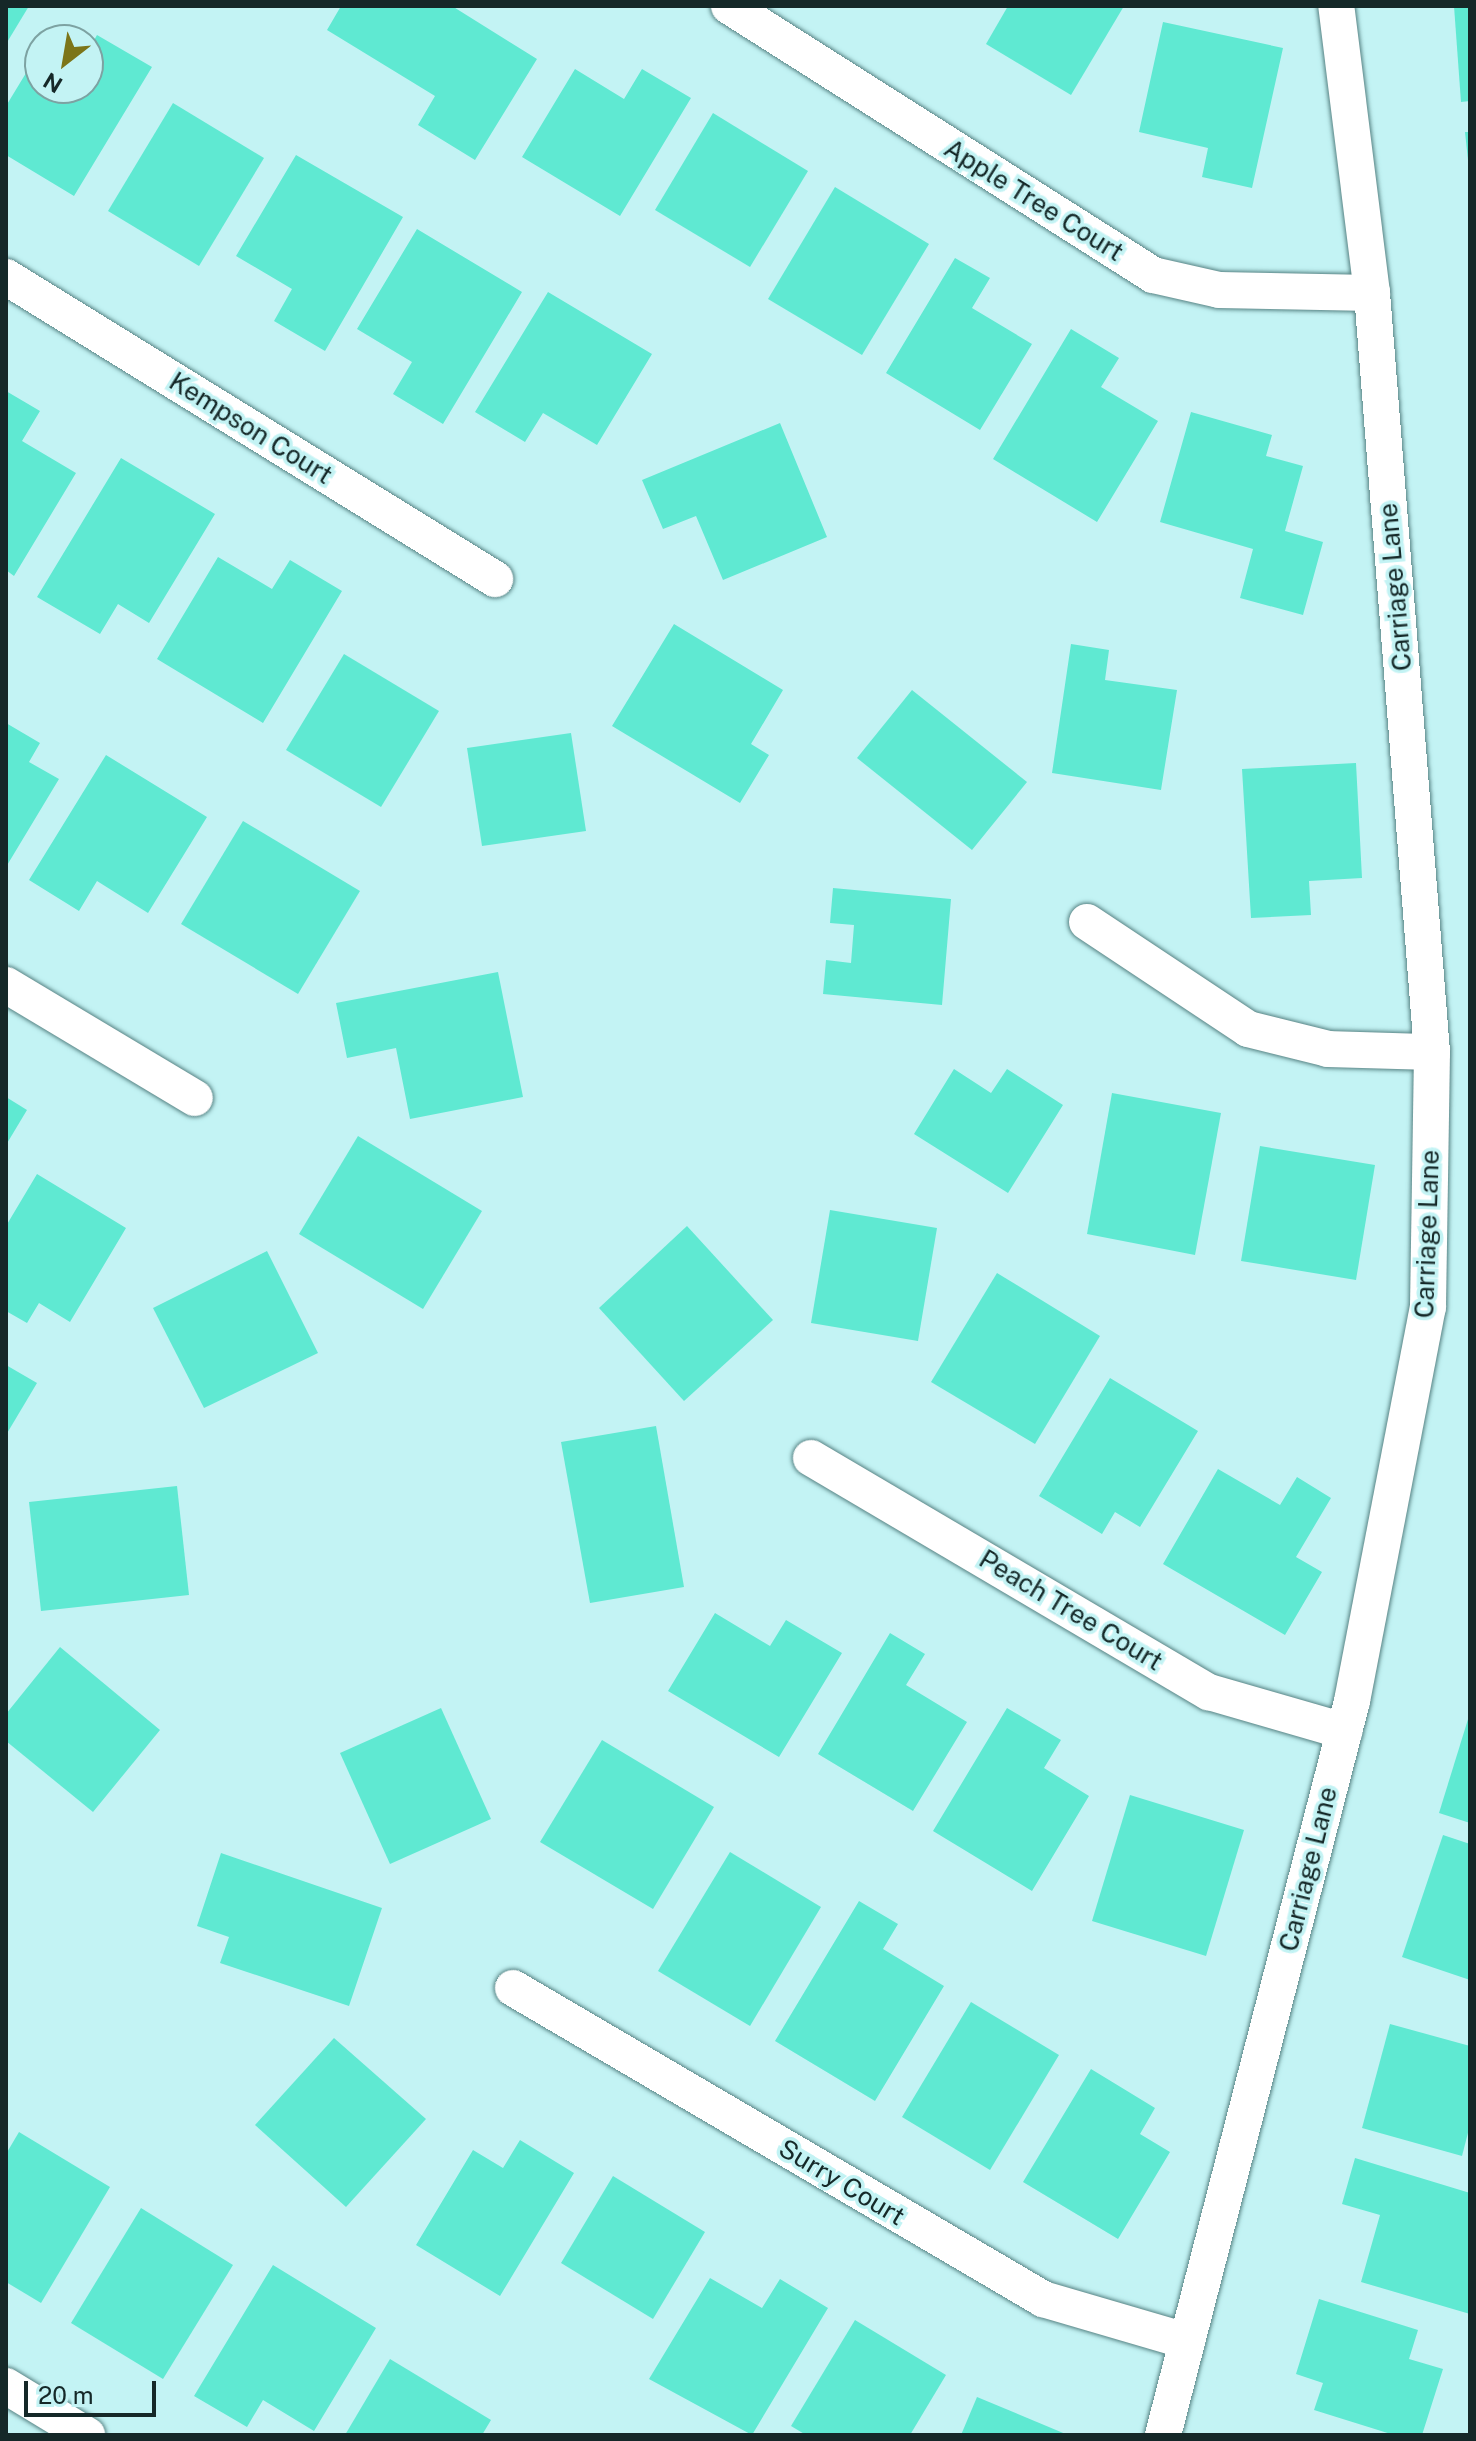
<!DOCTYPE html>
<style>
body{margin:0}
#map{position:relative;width:1476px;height:2441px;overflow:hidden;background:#c3f3f4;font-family:"Public Sans",sans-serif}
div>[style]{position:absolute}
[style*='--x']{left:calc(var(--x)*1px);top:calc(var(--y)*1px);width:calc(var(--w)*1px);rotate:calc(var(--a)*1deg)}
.building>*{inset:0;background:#5fe9d2}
.roads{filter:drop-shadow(0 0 2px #578384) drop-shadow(0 0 2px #578384)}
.minor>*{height:36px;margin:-18px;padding:0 18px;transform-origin:18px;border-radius:18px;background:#fff}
span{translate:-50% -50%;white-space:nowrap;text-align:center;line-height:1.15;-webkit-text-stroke:7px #c3f3f4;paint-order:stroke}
.street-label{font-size:26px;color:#152828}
.frame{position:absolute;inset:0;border:8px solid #152828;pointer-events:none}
.north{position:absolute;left:24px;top:24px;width:80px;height:80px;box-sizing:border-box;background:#c3f3f4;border:2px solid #7da2a2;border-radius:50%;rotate:211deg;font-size:22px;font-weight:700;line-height:32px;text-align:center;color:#152828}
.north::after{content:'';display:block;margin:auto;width:28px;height:36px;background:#7c7519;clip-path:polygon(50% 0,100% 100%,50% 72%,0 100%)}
.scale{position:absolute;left:24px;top:2381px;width:132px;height:36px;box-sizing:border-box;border:4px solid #152828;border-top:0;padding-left:10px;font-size:24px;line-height:28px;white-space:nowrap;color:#152828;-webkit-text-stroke:6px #c3f3f4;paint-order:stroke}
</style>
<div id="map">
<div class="building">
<i style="clip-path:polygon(6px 6px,29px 6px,6px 44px)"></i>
<i style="clip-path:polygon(341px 6px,452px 6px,537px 59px,475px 160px,418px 125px,435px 96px,327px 30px)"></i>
<i style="clip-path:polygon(1008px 6px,1124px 6px,1071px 95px,986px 44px)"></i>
<i style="clip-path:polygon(1454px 6px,1470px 6px,1470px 101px,1461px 102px)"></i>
<i style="clip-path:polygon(1163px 22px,1283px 48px,1252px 188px,1202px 177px,1208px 148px,1139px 132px)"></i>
<i style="clip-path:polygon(97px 35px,152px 67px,74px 196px,6px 155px,6px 106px,40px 50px,40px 88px,88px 88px,88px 51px)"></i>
<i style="clip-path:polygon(575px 69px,624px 99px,642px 69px,691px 98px,620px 216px,522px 157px)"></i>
<i style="clip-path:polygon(173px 103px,264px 158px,199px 266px,108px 211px)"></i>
<i style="clip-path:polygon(713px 113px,808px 171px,750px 267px,655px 210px)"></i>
<i style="clip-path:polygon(1465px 132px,1470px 132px,1470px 160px,1468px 160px)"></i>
<i style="clip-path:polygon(296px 155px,403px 217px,325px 351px,274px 321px,292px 289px,236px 256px)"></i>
<i style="clip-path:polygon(835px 187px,929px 244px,862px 355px,768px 299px)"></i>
<i style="clip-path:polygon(417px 229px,522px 292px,443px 424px,393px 394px,412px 362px,357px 329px)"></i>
<i style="clip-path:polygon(955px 258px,990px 278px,972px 308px,1032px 344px,980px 430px,886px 373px)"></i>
<i style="clip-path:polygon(548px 292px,652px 354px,597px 445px,543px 413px,525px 442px,475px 412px)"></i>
<i style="clip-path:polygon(1071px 329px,1119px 358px,1101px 387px,1158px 421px,1097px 522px,993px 459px)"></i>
<i style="clip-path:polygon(6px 391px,40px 411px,22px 441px,76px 473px,14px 576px,6px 570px)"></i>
<i style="clip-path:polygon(1191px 412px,1272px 435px,1266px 456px,1303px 466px,1285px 531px,1323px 542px,1303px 615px,1240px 598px,1253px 549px,1160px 522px)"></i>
<i style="clip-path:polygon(780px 423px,827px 537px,723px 580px,696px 516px,663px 529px,642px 480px)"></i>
<i style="clip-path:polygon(121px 458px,215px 514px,149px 623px,118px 604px,100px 634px,37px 597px)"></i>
<i style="clip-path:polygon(218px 557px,272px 589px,290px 560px,342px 591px,263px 723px,157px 659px)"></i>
<i style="clip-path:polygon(674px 624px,783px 690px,751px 744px,769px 755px,740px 803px,612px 726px)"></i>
<i style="clip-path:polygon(1071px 644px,1109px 650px,1105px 680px,1177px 690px,1161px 790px,1052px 773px)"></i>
<i style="clip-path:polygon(344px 654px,439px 711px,381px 807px,286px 750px)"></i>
<i style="clip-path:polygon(912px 690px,1027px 782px,972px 850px,857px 758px)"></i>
<i style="clip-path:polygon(6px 723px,40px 743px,29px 762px,59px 779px,6px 867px)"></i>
<i style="clip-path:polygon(571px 733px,586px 831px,482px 846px,467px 748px)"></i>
<i style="clip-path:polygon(106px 755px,207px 817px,148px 913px,97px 881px,79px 911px,29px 880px)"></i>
<i style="clip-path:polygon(1356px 763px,1362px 878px,1309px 881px,1311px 915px,1251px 918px,1242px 769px)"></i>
<i style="clip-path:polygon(243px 821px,360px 891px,298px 994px,181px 924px)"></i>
<i style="clip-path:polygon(833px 888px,951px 899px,942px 1005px,823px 994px,826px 960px,851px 963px,854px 925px,830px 923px)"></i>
<i style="clip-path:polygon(498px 972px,523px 1097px,410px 1119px,396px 1048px,347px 1058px,336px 1003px)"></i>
<i style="clip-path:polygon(954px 1069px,991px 1093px,1007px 1069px,1063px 1105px,1008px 1193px,914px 1134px)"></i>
<i style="clip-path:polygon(1112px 1093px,1221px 1113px,1195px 1255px,1087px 1234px)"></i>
<i style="clip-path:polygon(6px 1097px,27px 1110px,6px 1145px)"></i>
<i style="clip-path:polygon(358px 1136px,482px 1211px,423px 1309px,299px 1234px)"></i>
<i style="clip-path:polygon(1260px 1146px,1375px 1165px,1356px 1280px,1241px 1261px)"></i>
<i style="clip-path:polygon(37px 1174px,126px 1228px,70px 1322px,39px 1303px,27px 1323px,6px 1311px,6px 1226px)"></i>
<i style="clip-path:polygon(830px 1210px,937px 1228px,918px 1341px,811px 1323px)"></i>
<i style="clip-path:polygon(687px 1226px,773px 1320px,684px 1401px,599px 1308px)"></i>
<i style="clip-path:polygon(267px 1251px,318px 1353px,204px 1408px,153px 1308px)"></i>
<i style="clip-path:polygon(997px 1273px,1100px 1336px,1035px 1444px,931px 1382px)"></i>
<i style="clip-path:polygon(6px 1365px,37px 1383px,6px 1435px)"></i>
<i style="clip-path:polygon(1110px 1378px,1198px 1431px,1140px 1527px,1115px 1512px,1102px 1534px,1039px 1496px)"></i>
<i style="clip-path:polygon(656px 1426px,684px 1587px,590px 1603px,561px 1442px)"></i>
<i style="clip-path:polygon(1218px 1469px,1280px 1505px,1297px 1477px,1331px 1498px,1296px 1557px,1322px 1572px,1285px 1635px,1163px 1564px)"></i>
<i style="clip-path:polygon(177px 1486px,189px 1595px,41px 1611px,29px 1502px)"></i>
<i style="clip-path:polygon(715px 1613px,770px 1646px,786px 1620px,842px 1653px,779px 1757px,668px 1691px)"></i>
<i style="clip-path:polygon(890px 1633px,925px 1654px,906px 1685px,967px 1722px,913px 1811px,818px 1754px)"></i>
<i style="clip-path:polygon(60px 1647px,160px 1730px,93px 1812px,6px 1741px,6px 1714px)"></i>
<i style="clip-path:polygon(441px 1708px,491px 1819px,390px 1864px,340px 1753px)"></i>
<i style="clip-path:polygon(1007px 1708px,1061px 1740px,1044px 1768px,1089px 1796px,1032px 1891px,933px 1831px)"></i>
<i style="clip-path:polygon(1469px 1716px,1470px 1716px,1470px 1823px,1439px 1813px)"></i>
<i style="clip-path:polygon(602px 1740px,714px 1807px,653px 1909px,540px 1842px)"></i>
<i style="clip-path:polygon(1130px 1795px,1244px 1830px,1206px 1956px,1092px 1921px)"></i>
<i style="clip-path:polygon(1443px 1835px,1470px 1844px,1470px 1980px,1402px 1957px)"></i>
<i style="clip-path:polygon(730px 1852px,821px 1907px,750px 2026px,658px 1971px)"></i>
<i style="clip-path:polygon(221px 1853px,382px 1908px,349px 2006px,220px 1963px,229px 1937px,197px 1926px)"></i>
<i style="clip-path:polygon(859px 1901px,898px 1924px,883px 1949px,944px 1986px,875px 2101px,775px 2041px)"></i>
<i style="clip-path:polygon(971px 2002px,1059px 2055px,990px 2170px,902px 2117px)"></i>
<i style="clip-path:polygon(1390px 2024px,1470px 2046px,1470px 2125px,1462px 2156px,1362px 2128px)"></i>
<i style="clip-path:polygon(334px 2038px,426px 2119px,346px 2207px,255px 2125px)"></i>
<i style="clip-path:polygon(1091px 2069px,1155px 2108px,1140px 2134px,1170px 2152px,1118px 2239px,1023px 2182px)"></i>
<i style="clip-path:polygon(19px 2132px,110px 2187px,41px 2303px,6px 2282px,6px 2154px)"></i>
<i style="clip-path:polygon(520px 2140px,574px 2173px,500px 2296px,416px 2245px,473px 2150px,503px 2168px)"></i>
<i style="clip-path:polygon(1355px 2158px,1470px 2193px,1470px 2314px,1361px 2282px,1380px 2215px,1342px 2204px)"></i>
<i style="clip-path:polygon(613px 2176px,705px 2232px,653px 2319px,561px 2263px)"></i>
<i style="clip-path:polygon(141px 2208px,233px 2265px,163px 2379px,71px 2323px)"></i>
<i style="clip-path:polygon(273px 2265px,376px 2328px,314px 2431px,263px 2400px,247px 2427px,194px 2396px)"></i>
<i style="clip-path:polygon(710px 2278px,762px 2308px,780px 2279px,828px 2308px,752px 2435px,649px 2379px)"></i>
<i style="clip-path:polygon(1319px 2299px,1418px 2330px,1409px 2359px,1443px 2369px,1422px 2435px,1394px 2435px,1314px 2410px,1323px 2383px,1296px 2374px)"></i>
<i style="clip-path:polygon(855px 2320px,946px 2375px,910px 2435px,806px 2435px,791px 2426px)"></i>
<i style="clip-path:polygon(390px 2359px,491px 2420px,482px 2435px,345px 2435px)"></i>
<i style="clip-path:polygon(977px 2397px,1068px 2435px,961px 2435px)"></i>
</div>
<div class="roads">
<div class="minor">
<i style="--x:729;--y:6;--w:502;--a:32.39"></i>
<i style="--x:1153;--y:275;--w:68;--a:12.8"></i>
<i style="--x:1219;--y:290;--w:153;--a:1.1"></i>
<i style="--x:6;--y:277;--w:575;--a:31.7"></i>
<i style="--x:1087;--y:922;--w:193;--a:33.6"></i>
<i style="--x:1248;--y:1029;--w:82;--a:14"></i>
<i style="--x:1328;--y:1049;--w:104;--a:1.7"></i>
<i style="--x:6;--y:985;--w:220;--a:30.9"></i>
<i style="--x:811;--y:1458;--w:462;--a:30.5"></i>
<i style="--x:1209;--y:1692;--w:141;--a:16.1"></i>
<i style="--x:513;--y:1988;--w:615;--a:30.4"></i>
<i style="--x:1043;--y:2299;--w:150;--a:16.3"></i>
<i style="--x:6;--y:2386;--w:95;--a:31.2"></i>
<i style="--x:1163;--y:2435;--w:758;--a:-75.56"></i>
<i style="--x:1352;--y:1701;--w:401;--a:-79.1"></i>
<i style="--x:1428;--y:1307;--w:255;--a:-89.1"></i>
<i style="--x:1432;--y:1052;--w:761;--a:-94.52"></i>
<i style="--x:1372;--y:293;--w:289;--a:-97.1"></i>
</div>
</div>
<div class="street-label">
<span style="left:1034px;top:200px;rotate:32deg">Apple Tree Court</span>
<span style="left:251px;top:428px;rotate:32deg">Kempson Court</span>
<span style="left:1395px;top:587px;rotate:-95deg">Carriage Lane</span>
<span style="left:1427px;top:1234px;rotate:-88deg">Carriage Lane</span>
<span style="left:1071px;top:1610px;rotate:31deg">Peach Tree Court</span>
<span style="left:1308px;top:1869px;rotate:-76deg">Carriage Lane</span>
<span style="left:842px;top:2182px;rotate:31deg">Surry Court</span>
</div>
<div class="frame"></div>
<div class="north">N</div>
<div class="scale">20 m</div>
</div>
